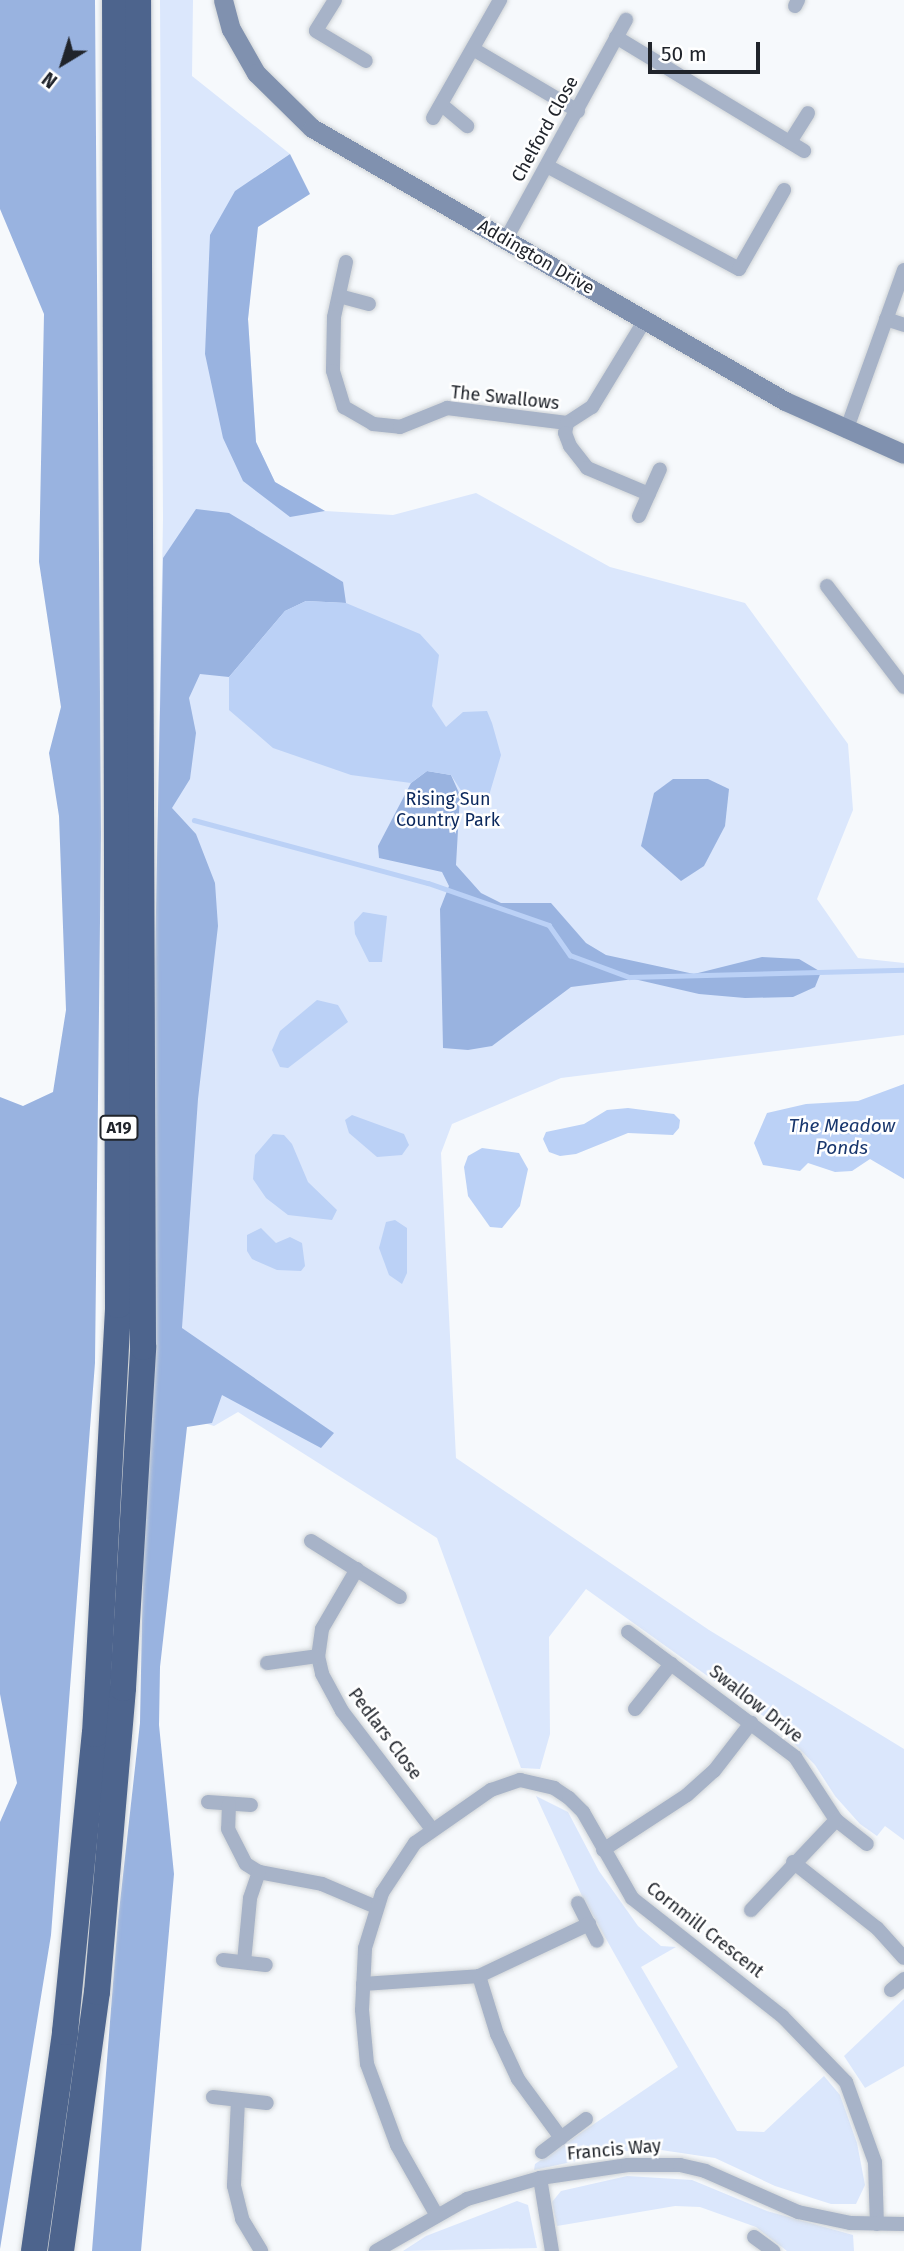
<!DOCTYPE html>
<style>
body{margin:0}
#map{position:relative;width:904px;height:2251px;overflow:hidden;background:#f6f9fc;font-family:"Fira Sans",sans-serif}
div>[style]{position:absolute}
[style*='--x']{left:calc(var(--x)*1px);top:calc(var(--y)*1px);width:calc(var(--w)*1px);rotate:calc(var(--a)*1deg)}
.green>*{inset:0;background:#dbe7fc}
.forest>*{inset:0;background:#99b3e0}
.water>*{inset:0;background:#bbd1f6}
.stream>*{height:4.5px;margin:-2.25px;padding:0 2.25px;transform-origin:2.25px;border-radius:2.25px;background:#bbd1f6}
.roads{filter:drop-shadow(0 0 2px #cfd3d6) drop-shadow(0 0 2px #cfd3d6)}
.street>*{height:14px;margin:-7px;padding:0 7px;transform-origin:7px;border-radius:7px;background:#a7b3c8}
.secondary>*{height:19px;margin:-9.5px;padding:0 9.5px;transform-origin:9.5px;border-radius:9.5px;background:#8091af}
.highway>*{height:26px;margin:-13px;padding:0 13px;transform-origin:13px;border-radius:13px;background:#4d648d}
span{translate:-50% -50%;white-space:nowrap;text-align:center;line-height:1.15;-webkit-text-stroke:5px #fff;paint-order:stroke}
.shield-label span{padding:2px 5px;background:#fff;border:2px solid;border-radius:5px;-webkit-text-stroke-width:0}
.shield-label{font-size:16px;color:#20242b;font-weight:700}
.street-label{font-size:18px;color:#20242b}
.park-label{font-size:18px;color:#0a275c}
.water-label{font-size:19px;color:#19376e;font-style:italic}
.north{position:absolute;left:28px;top:28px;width:70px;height:70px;-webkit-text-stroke:5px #fff;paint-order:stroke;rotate:218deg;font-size:19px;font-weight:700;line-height:28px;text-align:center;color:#20242b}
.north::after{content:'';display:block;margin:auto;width:24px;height:32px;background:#20242b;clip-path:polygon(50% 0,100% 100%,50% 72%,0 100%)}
.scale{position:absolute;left:648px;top:42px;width:112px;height:32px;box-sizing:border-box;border:4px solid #20242b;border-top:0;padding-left:9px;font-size:21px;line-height:24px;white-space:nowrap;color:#20242b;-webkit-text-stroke:5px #fff;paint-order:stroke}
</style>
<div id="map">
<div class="green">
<i style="clip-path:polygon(160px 0,193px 0,192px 76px,290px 154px,261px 173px,248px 319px,256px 442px,275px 482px,325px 511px,393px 515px,476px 493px,610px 567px,745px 603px,848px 744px,853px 810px,817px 899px,858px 958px,904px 963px,904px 1035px,561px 1078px,452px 1124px,441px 1153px,456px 1458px,709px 1630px,904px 1749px,904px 1840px,885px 1826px,877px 1836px,860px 1824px,835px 1796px,815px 1765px,776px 1725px,586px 1589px,549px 1637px,550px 1734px,540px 1769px,521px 1768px,437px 1538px,238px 1412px,214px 1426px,147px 1405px,163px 519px)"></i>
<i style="clip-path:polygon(536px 1796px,568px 1812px,599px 1871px,638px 1926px,661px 1946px,676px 1947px,641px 1967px,737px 2131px,764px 2132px,824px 2076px,840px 2095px,857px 2143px,865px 2185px,856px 2204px,831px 2204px,775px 2186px,715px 2158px,661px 2150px,623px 2151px,534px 2170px,535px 2164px,678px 2067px,582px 1896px)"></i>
<i style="clip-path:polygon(904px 1999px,904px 2066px,865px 2088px,844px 2056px)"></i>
<i style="clip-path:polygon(627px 2176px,692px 2180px,767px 2211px,853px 2235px,854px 2251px,787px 2251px,756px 2227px,700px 2207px,675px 2206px,557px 2226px,552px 2202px,561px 2191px)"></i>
<i style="clip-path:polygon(517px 2201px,528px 2205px,537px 2248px,403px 2251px,426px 2236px)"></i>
</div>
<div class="forest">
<i style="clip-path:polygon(0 0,95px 0,101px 834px,95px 1363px,51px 1935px,0 2249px,0 1822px,17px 1783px,0 1694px,0 1097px,23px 1106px,53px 1092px,66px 1010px,59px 816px,49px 753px,61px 707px,39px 562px,44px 314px,0 209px)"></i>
<i style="clip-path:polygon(290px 154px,310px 194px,258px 227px,248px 319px,256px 442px,275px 482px,325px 511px,290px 517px,243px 481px,223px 438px,205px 354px,210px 235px,235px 191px)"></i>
<i style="clip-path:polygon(196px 509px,229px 513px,343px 582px,346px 603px,306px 601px,285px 611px,229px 677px,200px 674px,189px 698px,196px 733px,190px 779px,172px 808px,196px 834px,215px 883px,218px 926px,198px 1099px,182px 1328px,334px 1433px,321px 1448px,222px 1395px,212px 1423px,187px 1427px,160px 1667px,159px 1725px,174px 1874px,141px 2251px,92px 2251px,118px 1920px,140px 1723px,163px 558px)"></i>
<i style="clip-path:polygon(427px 771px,451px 775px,460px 795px,456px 865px,481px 893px,501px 903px,551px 903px,586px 943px,606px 955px,694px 974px,762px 957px,799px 959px,821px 972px,815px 987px,793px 997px,745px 998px,699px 994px,634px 979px,571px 987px,492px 1046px,468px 1050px,443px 1048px,440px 909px,449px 886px,442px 872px,379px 858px,378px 846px,411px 783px)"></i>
<i style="clip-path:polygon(673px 779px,708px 779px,729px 789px,725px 826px,704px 866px,681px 881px,641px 846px,654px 793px)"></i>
</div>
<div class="water">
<i style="clip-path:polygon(306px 601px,346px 603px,420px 634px,439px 655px,432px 706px,446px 727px,463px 712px,487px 711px,492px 723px,501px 755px,488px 799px,471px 806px,451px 775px,427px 771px,411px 783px,351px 775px,273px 748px,229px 710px,229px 677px,285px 611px)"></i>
<i style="clip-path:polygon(363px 912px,387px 916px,382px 962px,369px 962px,355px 934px,354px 922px)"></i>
<i style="clip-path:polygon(317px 1000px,338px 1005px,348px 1022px,288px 1068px,280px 1067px,272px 1050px,280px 1031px)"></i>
<i style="clip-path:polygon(904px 1084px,904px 1179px,870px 1159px,852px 1171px,835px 1172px,808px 1163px,800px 1171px,763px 1165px,754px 1143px,767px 1113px,806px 1104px,858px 1101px)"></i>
<i style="clip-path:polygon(628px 1108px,674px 1114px,680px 1120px,679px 1128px,673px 1135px,628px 1133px,576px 1154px,560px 1156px,549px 1152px,543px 1139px,546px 1132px,584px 1124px,607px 1110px)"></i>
<i style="clip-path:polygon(352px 1115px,404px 1134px,409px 1145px,402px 1155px,377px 1157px,349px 1133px,345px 1120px)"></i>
<i style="clip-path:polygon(273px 1134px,284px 1135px,292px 1144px,308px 1182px,337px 1210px,332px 1220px,288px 1215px,266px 1198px,253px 1179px,255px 1155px)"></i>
<i style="clip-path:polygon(482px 1148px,519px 1153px,528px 1169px,520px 1206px,502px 1228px,490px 1227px,468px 1196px,464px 1167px,468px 1156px)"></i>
<i style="clip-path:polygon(395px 1220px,407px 1228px,407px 1273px,402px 1284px,389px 1275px,379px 1248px,386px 1222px)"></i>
<i style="clip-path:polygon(261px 1228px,276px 1243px,290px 1237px,302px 1243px,305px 1266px,301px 1271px,277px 1270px,252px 1259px,247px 1251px,247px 1235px)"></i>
</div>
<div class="stream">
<i style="--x:194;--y:820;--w:242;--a:15.1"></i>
<i style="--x:428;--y:883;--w:128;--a:19.1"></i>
<i style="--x:549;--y:925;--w:37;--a:55"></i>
<i style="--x:570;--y:955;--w:63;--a:20.4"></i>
<i style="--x:629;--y:977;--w:275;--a:-1.5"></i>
</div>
<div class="roads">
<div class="street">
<i style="--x:335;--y:0;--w:36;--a:122"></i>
<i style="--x:316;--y:31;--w:58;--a:31"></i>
<i style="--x:795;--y:6;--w:7;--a:-63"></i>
<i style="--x:616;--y:37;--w:220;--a:31.2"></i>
<i style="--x:473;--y:49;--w:122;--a:30.6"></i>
<i style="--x:442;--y:105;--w:33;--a:40"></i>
<i style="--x:433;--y:118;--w:136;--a:-60.4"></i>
<i style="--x:790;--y:142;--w:34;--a:-58"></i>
<i style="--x:547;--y:166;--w:218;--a:28.2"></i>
<i style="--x:739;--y:269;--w:91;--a:-60.3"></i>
<i style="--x:506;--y:239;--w:250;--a:-61.3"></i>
<i style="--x:346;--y:262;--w:56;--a:102.3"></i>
<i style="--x:334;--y:317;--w:54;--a:91.1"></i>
<i style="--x:333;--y:371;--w:38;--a:73"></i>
<i style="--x:344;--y:407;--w:34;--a:30"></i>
<i style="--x:373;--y:424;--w:27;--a:6"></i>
<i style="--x:400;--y:427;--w:51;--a:-22"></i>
<i style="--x:447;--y:408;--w:121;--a:7.1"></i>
<i style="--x:567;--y:423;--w:30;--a:-33"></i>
<i style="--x:592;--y:407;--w:102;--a:-58.7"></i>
<i style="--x:339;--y:296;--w:31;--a:15"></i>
<i style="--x:886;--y:319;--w:19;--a:18"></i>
<i style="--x:567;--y:423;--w:10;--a:101"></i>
<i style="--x:565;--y:433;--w:14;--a:69"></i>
<i style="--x:570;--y:446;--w:28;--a:52"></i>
<i style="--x:587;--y:468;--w:67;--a:22.8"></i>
<i style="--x:846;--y:431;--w:171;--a:-70.2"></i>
<i style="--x:639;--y:516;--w:51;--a:-65.9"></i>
<i style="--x:827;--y:586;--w:127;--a:52.7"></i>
<i style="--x:311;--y:1541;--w:105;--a:32.2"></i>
<i style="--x:357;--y:1569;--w:69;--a:120.3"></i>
<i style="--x:322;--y:1629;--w:27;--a:98"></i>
<i style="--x:318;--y:1656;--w:18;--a:77"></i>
<i style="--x:322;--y:1674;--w:42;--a:61.6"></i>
<i style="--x:342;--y:1711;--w:148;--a:52.7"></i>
<i style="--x:628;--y:1632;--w:209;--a:36.8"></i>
<i style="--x:795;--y:1757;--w:75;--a:56.9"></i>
<i style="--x:836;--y:1820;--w:39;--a:38"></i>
<i style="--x:267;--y:1663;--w:51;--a:-7.8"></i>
<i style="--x:635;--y:1709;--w:58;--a:-51.3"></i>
<i style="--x:208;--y:1802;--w:43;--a:4"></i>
<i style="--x:229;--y:1804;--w:25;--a:92"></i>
<i style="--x:228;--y:1829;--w:39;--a:63"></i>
<i style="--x:246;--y:1864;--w:15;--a:32"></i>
<i style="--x:259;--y:1872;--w:64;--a:10.8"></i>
<i style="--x:322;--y:1884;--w:59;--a:23.1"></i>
<i style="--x:603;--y:1850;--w:100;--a:-33.2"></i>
<i style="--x:687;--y:1795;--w:36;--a:-42"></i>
<i style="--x:714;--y:1771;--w:61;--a:-52.4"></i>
<i style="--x:793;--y:1862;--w:107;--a:38.2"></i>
<i style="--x:877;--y:1928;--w:40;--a:48"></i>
<i style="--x:578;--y:1903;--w:42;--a:63.4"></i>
<i style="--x:751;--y:1910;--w:124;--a:-46.6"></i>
<i style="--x:223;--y:1960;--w:43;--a:6.6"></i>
<i style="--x:244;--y:1962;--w:64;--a:-84.6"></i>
<i style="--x:250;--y:1898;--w:28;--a:-71"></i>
<i style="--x:479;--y:1976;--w:61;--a:72.8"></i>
<i style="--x:497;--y:2034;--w:50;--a:65"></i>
<i style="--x:518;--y:2079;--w:73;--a:53.9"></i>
<i style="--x:363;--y:1984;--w:116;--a:-3.9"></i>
<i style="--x:479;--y:1976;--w:122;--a:-25.3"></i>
<i style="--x:891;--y:1990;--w:17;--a:-40"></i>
<i style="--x:213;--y:2097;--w:54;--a:6.3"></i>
<i style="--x:238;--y:2100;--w:86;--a:92.7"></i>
<i style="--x:234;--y:2186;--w:34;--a:76"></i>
<i style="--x:242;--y:2219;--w:37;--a:59"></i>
<i style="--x:542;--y:2152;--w:55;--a:-36.9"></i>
<i style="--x:540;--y:2178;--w:74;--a:80.7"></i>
<i style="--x:436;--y:2214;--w:79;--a:-119.5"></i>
<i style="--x:397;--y:2145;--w:86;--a:-110.3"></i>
<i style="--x:367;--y:2064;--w:54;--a:-95.3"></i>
<i style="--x:362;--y:2010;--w:62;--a:-87.2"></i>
<i style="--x:365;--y:1948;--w:58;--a:-72.8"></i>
<i style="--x:382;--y:1893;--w:60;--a:-56.6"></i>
<i style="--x:415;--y:1843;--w:93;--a:-34.9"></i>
<i style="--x:491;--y:1790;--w:31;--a:-19"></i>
<i style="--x:520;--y:1780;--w:35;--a:13"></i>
<i style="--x:554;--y:1788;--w:18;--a:34"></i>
<i style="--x:569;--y:1798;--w:20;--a:45"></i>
<i style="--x:583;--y:1812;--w:99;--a:60.3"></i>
<i style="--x:632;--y:1898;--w:191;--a:38.2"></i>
<i style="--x:782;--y:2016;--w:92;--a:45.9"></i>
<i style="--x:846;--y:2082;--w:85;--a:70.1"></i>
<i style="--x:875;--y:2162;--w:62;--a:88.2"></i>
<i style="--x:754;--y:2237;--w:24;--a:36"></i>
<i style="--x:376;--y:2251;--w:105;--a:-29.7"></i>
<i style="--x:467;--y:2199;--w:76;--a:-16"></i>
<i style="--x:540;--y:2178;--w:89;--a:-8.4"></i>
<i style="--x:628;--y:2165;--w:52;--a:0"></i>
<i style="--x:680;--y:2165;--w:26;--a:13"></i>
<i style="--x:705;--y:2171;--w:102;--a:23.8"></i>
<i style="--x:798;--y:2212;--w:53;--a:11.9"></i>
<i style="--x:850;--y:2223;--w:54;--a:1.1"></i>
</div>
<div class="secondary">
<i style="--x:223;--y:0;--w:30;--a:75"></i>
<i style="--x:231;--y:29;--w:51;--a:60.4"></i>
<i style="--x:256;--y:73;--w:78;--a:44.5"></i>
<i style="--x:312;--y:128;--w:546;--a:29.99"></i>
<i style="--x:785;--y:401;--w:130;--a:24"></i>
</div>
<div class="highway">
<i style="--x:34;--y:2251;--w:221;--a:-81.9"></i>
<i style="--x:65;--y:2032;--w:300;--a:-84.3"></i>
<i style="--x:95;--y:1734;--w:430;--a:-86.9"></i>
<i style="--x:118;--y:1305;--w:1305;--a:-90.13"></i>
<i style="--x:61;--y:2251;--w:261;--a:-82.1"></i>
<i style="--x:97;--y:1992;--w:305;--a:-85.1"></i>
<i style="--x:123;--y:1688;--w:342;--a:-86.6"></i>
<i style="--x:143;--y:1347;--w:1347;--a:-90.21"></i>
</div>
</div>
<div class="shield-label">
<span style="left:119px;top:1128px">A19</span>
</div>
<div class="street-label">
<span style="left:545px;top:129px;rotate:-61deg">Chelford Close</span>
<span style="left:536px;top:257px;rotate:30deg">Addington Drive</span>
<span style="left:505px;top:398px;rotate:6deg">The Swallows</span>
<span style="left:756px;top:1704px;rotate:38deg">Swallow Drive</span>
<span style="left:385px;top:1734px;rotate:53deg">Pedlars Close</span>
<span style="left:705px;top:1930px;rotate:38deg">Cornmill Crescent</span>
<span style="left:614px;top:2150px;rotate:-5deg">Francis Way</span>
</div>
<div class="park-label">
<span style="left:448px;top:810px">Rising Sun<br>Country Park</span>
</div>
<div class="water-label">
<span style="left:842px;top:1137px">The Meadow<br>Ponds</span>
</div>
<div class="north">N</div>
<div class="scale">50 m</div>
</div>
